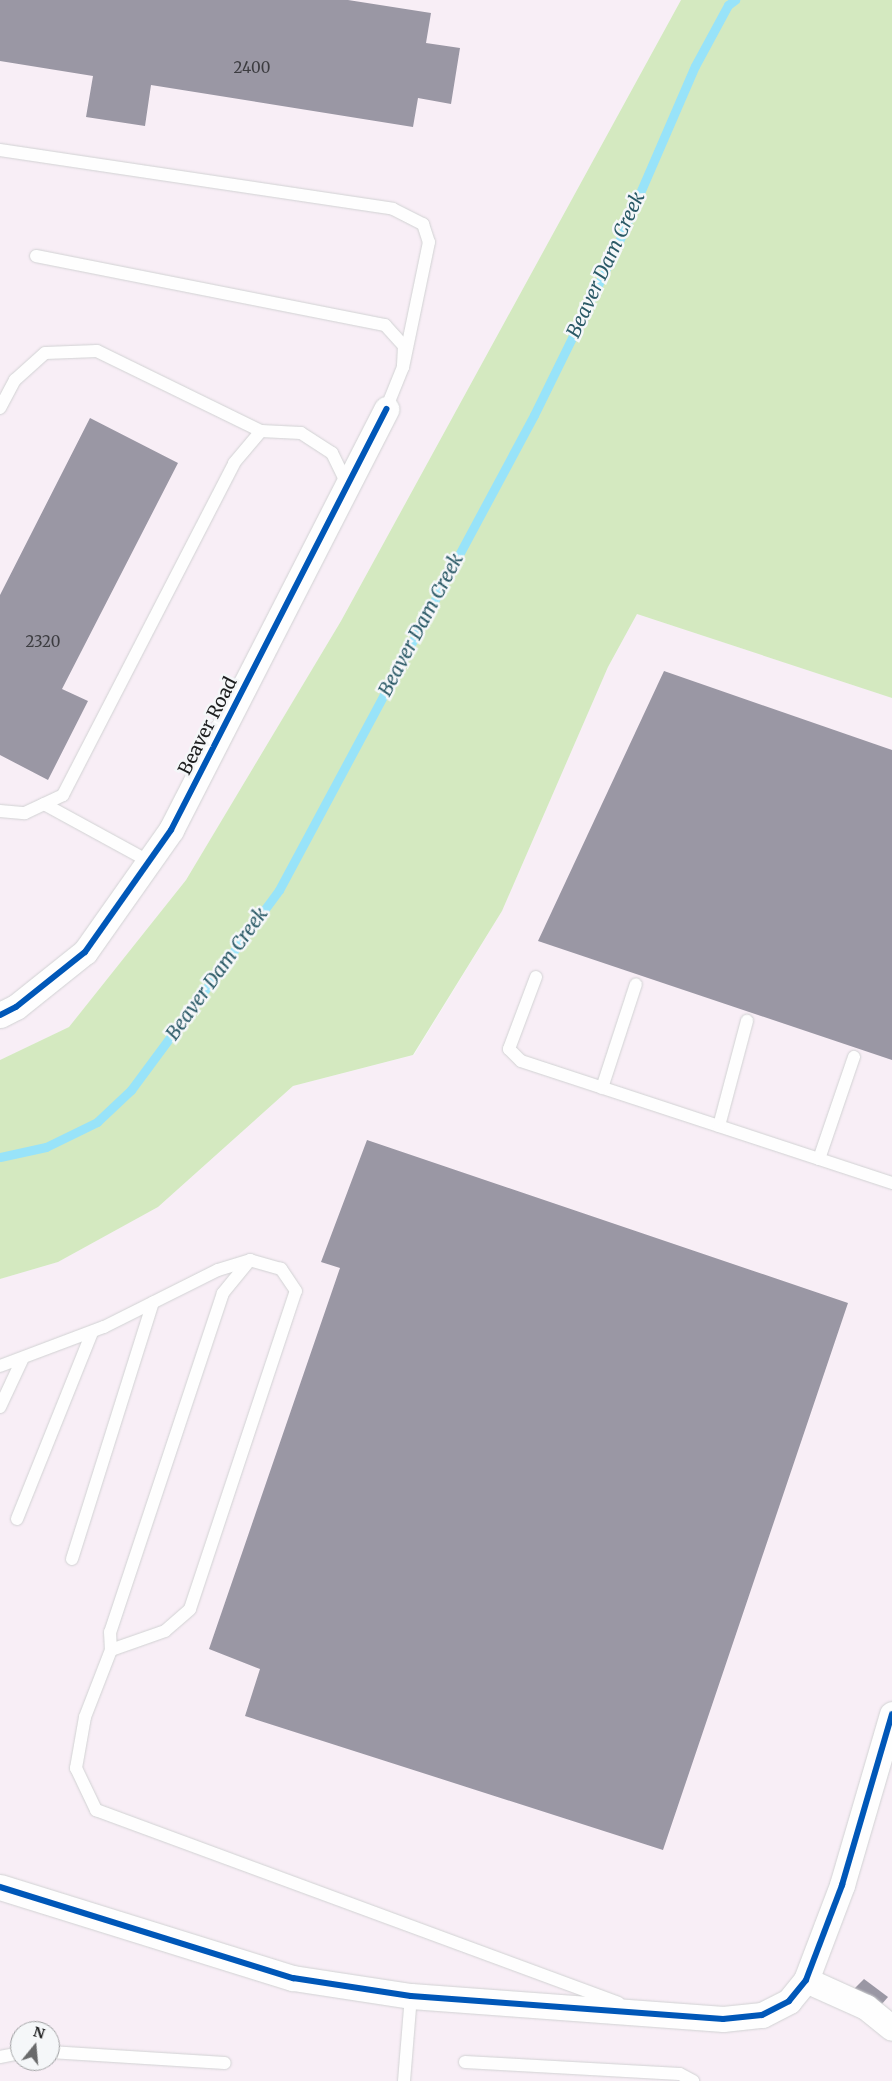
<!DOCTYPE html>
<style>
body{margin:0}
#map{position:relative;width:892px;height:2081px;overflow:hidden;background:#f6f7f8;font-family:Merriweather,serif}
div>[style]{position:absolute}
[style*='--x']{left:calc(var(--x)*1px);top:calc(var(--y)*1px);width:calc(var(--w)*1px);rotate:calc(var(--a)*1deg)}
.industrial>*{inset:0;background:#f8eef6}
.green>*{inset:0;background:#d4e9c0}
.stream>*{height:9px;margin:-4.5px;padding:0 4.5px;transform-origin:4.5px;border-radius:4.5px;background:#98e3f9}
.building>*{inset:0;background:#9a97a4}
.roads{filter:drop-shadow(0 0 1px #d1d2d3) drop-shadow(0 0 1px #d1d2d3)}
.service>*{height:12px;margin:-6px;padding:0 6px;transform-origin:6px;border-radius:6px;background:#fefefe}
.minor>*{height:25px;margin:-12.5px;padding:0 12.5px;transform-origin:12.5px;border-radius:12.5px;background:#fefefe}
.cycleway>*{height:6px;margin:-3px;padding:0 3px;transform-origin:3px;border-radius:3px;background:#0057b8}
span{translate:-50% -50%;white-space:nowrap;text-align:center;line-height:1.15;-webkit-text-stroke:5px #f5f7f9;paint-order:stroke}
.number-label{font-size:15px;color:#3c3c40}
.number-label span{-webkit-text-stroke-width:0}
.street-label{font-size:18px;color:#1d1e1f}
.water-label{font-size:19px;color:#2a5966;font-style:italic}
.north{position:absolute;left:10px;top:2021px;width:50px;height:50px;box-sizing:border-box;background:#f5f7f9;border:1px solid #9fa0a2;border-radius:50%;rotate:17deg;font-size:14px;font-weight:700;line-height:20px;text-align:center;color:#1d1e1f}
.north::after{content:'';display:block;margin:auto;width:18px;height:22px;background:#696a6b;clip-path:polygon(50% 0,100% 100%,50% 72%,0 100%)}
</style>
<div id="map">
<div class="industrial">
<i style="clip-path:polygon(0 0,681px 0,341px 621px,186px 880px,69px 1027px,0 1060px)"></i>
<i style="clip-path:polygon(evenodd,637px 614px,892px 698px,892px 2081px,0 2081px,0 1279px,58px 1262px,158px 1207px,293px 1086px,414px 1055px,502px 911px,608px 667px,637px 614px,20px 2031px,50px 2031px,50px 2061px,20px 2061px,20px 2031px)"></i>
</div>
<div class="green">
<i style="clip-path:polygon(681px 0,892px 0,892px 698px,637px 614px,608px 667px,502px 911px,413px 1055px,293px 1086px,158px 1207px,58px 1262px,0 1279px,0 1060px,69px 1027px,186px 880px,341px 621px)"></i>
</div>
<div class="stream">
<i style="--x:0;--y:1157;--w:47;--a:-12.3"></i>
<i style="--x:46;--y:1147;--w:57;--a:-26.1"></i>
<i style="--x:97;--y:1122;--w:47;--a:-43.3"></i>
<i style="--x:131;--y:1090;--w:249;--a:-53.5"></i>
<i style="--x:279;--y:890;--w:539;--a:-61.77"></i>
<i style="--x:534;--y:415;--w:188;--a:-63.8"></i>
<i style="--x:617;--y:246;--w:196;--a:-66.6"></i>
<i style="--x:695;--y:66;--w:69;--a:-61.6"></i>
<i style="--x:728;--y:5;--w:9;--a:-36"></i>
</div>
<div class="building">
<i style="clip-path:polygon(0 0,348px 0,431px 13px,426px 43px,460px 48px,451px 104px,418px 98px,413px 127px,151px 85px,145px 126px,86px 117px,93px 76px,0 61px)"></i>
<i style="clip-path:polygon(90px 418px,178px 463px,62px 689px,88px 701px,48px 780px,0 755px,0 595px)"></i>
<i style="clip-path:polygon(664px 671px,892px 750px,892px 1060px,538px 941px)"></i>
<i style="clip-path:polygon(367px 1140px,848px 1303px,663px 1850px,245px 1716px,260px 1669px,209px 1649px,340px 1268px,321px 1262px)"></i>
<i style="clip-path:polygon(864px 1979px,888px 1997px,874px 2013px,854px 1989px)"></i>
</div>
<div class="roads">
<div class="service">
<i style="--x:0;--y:150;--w:397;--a:8.5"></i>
<i style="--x:393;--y:209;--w:34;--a:27"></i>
<i style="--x:423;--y:224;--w:19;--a:72"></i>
<i style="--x:429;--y:242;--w:128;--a:101.7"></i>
<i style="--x:36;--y:256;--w:356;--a:11.2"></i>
<i style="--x:385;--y:325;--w:28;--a:48"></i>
<i style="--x:404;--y:346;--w:21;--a:93"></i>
<i style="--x:403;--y:367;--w:45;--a:112"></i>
<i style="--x:0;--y:408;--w:32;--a:-62"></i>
<i style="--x:15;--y:380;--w:40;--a:-42"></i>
<i style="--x:45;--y:353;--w:52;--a:-2.2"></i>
<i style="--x:97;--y:351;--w:182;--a:26"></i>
<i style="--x:44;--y:804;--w:121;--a:28.7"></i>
<i style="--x:0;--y:811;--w:25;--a:5"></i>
<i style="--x:25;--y:813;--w:42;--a:-25.3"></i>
<i style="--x:63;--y:795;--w:373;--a:-62.7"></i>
<i style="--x:234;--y:463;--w:42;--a:-49.8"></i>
<i style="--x:261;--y:431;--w:40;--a:2.9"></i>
<i style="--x:301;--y:433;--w:37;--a:33"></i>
<i style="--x:332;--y:453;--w:37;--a:64"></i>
<i style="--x:536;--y:977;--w:77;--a:110.6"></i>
<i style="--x:509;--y:1049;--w:17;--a:45"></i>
<i style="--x:521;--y:1061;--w:391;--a:18.2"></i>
<i style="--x:602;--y:1088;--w:109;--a:-71.9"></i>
<i style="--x:719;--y:1126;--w:109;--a:-75.1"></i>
<i style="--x:819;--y:1159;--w:108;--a:-71.1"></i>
<i style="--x:0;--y:1366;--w:111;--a:-20.6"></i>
<i style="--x:104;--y:1327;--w:127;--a:-26.6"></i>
<i style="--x:218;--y:1270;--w:34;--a:-17"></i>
<i style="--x:0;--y:1407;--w:52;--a:-64.9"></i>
<i style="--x:17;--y:1519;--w:201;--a:-68.1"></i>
<i style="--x:72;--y:1559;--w:269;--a:-72.5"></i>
<i style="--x:111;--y:1650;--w:57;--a:-19.4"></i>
<i style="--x:165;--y:1631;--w:33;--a:-41"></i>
<i style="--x:190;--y:1609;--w:335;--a:-71.6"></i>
<i style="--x:296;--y:1291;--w:27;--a:-124"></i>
<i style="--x:281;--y:1269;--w:32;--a:-164"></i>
<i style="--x:250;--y:1260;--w:43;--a:129.3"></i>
<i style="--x:223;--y:1293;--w:357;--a:108.4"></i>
<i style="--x:110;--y:1632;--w:18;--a:87"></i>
<i style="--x:111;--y:1650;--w:72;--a:111.2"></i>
<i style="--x:85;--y:1717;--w:52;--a:100"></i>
<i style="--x:76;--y:1768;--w:47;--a:64.5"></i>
<i style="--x:96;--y:1810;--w:557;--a:20.26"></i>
<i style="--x:50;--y:2052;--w:175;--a:3.6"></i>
<i style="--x:0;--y:2057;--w:20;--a:-11"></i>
<i style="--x:465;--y:2062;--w:215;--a:3.2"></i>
<i style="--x:680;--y:2074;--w:15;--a:28"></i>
<i style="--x:404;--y:2081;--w:85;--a:-85.3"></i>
</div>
<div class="minor">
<i style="--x:0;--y:1015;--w:18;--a:-27"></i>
<i style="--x:16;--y:1007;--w:88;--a:-38.6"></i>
<i style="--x:85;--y:952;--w:149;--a:-54.8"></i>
<i style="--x:171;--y:830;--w:473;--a:-62.9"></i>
<i style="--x:0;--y:1887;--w:307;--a:17.3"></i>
<i style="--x:293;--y:1978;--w:119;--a:8.7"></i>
<i style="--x:411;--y:1996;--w:313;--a:4.2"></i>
<i style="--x:723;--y:2019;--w:39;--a:-6"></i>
<i style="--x:762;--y:2015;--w:30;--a:-27"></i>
<i style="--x:789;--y:2001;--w:27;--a:-51"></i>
<i style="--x:806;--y:1980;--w:102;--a:-69.2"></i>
<i style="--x:842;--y:1885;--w:178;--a:-73.7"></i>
<i style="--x:806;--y:1980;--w:66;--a:24.2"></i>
<i style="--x:866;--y:2007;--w:33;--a:39"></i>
</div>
</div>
<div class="cycleway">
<i style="--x:0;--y:1015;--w:18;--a:-27"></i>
<i style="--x:16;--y:1007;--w:88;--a:-38.6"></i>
<i style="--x:85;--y:952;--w:149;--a:-54.8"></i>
<i style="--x:171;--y:830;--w:473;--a:-62.9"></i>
<i style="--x:0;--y:1887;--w:307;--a:17.3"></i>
<i style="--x:293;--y:1978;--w:119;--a:8.7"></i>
<i style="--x:411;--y:1996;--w:313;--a:4.2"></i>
<i style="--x:723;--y:2019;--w:39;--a:-6"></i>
<i style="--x:762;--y:2015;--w:30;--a:-27"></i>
<i style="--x:789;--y:2001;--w:27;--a:-51"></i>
<i style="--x:806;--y:1980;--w:102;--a:-69.2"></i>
<i style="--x:842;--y:1885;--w:178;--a:-73.7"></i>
</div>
<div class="number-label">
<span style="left:252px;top:68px">2400</span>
<span style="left:43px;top:642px">2320</span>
</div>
<div class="street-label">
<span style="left:208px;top:726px;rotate:-63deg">Beaver Road</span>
</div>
<div class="water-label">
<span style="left:606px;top:265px;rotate:-65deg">Beaver Dam Creek</span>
<span style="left:421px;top:625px;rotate:-62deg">Beaver Dam Creek</span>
<span style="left:217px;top:974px;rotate:-54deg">Beaver Dam Creek</span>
</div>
<div class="north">N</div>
</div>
